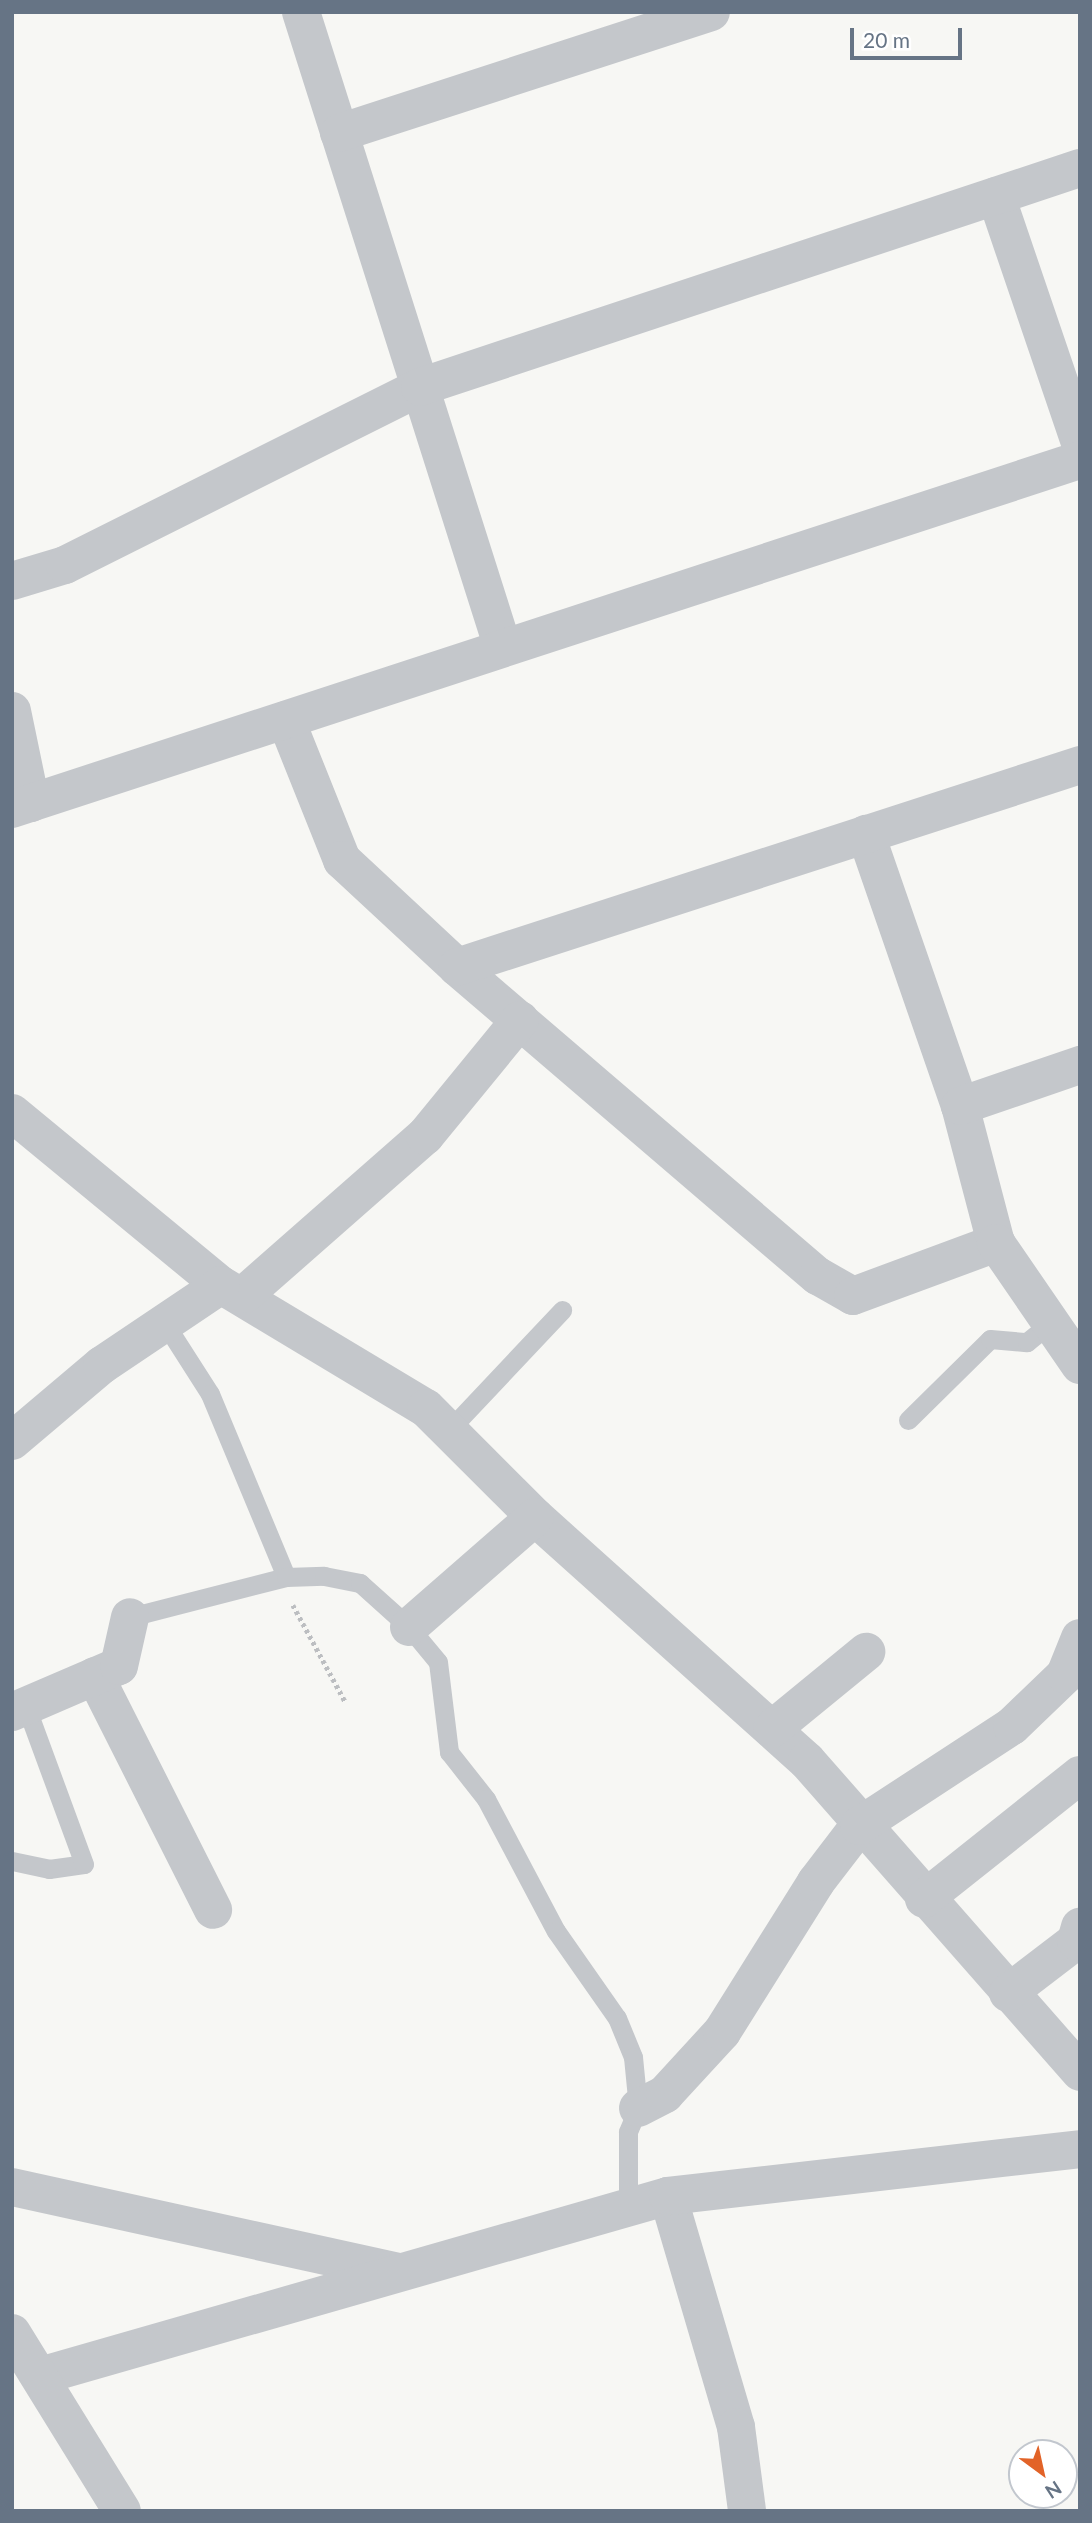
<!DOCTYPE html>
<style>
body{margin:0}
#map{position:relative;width:1092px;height:2523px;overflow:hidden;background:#f7f7f4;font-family:Lato,sans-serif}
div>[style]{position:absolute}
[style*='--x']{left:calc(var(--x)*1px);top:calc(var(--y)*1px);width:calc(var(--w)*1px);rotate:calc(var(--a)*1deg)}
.path>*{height:4.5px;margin-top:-2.25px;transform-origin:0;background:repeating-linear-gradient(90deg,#bcbec1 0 3.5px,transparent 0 7px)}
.service>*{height:19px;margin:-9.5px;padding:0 9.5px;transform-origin:9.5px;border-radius:9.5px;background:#c4c7cb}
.minor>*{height:38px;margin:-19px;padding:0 19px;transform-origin:19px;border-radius:19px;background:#c4c7cb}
.tertiary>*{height:38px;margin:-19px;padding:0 19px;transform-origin:19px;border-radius:19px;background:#c4c7cb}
span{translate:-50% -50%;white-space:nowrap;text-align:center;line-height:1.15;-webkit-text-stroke:7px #fff;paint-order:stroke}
.frame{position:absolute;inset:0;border:14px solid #667485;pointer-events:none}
.north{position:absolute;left:1008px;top:2439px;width:70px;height:70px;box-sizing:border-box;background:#fff;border:2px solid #c2c7ce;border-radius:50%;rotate:147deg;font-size:19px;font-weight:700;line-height:28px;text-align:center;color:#667485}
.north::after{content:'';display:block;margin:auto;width:24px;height:32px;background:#e26328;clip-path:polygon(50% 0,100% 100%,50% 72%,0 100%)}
.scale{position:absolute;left:850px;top:28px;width:112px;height:32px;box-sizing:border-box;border:4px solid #667485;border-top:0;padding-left:9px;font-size:21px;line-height:24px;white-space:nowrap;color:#667485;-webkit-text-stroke:5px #fff;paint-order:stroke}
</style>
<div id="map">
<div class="path">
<i style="--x:293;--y:1605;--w:111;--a:61.6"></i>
</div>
<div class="service">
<i style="--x:164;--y:1322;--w:85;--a:57.4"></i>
<i style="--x:210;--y:1394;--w:198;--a:67.4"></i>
<i style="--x:908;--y:1420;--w:115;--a:-44.6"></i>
<i style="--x:990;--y:1339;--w:37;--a:5"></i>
<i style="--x:1027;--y:1342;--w:26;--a:-39"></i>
<i style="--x:449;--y:1430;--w:165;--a:-46.7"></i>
<i style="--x:130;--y:1617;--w:161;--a:-14.4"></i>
<i style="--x:286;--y:1577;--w:38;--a:-2"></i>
<i style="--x:324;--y:1576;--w:37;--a:11"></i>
<i style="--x:360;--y:1583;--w:66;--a:41.9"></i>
<i style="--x:409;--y:1627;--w:45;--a:50.4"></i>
<i style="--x:438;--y:1662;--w:91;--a:83"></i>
<i style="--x:449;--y:1752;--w:60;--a:51.8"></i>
<i style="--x:486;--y:1799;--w:149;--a:62.1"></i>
<i style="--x:556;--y:1931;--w:106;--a:55"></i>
<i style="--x:617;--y:2018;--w:42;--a:67.7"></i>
<i style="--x:633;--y:2057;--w:51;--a:84.4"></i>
<i style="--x:638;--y:2108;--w:26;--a:113"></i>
<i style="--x:628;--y:2132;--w:76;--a:90"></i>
<i style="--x:12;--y:1861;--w:38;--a:12"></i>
<i style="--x:49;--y:1869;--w:35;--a:-8"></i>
<i style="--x:84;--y:1864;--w:168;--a:-110.2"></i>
</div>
<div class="minor">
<i style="--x:301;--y:12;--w:667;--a:72.38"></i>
<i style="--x:339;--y:133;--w:391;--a:-18"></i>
<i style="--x:996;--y:196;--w:261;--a:71.2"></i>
<i style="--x:12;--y:581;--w:55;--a:-16.8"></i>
<i style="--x:65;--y:565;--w:397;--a:-26.6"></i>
<i style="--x:420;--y:387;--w:695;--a:-18.36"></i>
<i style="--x:12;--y:711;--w:94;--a:78.3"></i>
<i style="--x:286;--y:720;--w:151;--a:68.2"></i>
<i style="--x:342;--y:860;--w:157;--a:42.9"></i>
<i style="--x:457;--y:967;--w:475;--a:40.6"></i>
<i style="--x:818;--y:1276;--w:40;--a:29.7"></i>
<i style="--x:853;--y:1296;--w:153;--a:-20.3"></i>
<i style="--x:996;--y:1243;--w:142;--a:-104.7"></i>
<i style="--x:960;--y:1106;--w:288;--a:-109.1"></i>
<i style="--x:457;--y:967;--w:655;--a:-17.96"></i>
<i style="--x:960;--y:1106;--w:127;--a:-18.9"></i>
<i style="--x:12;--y:1113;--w:271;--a:39.5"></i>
<i style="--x:221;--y:1285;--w:239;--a:31"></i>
<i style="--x:426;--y:1408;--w:154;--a:45"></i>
<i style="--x:535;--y:1517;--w:365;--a:41.9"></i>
<i style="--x:807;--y:1761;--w:414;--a:48.7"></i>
<i style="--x:996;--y:1243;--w:148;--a:55.5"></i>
<i style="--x:245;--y:1294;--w:240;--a:-41.3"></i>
<i style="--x:425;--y:1136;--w:150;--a:-50.7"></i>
<i style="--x:12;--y:1441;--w:118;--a:-40.2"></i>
<i style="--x:102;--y:1365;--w:143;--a:-33.9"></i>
<i style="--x:409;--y:1627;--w:167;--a:-41.1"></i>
<i style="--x:95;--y:1676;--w:262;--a:63.2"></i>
<i style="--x:12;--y:1712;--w:116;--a:-23.3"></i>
<i style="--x:119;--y:1666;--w:50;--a:-77.3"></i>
<i style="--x:772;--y:1729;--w:122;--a:-39.3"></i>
<i style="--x:924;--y:1899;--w:199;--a:-38.5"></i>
<i style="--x:1008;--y:1993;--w:86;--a:-37.4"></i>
<i style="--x:1076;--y:1941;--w:15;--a:-74"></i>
<i style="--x:638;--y:2108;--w:30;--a:-27"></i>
<i style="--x:665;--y:2094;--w:84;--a:-47.4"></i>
<i style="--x:722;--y:2032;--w:177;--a:-57.9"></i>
<i style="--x:816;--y:1882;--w:71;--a:-52.5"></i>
<i style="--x:859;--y:1826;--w:183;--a:-33.2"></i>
<i style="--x:1012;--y:1726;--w:74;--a:-43.9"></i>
<i style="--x:1065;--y:1675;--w:40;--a:-68"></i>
<i style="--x:12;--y:2187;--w:395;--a:12.4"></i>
<i style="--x:668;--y:2196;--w:241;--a:73.6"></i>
<i style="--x:736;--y:2427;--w:85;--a:82.5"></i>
<i style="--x:40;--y:2376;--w:653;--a:-15.99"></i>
<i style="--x:668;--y:2196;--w:415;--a:-6.5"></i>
</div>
<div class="tertiary">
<i style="--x:12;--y:809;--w:1124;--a:-18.1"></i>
<i style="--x:12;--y:2333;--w:209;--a:58.3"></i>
</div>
<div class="frame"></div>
<div class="north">N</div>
<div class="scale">20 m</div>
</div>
